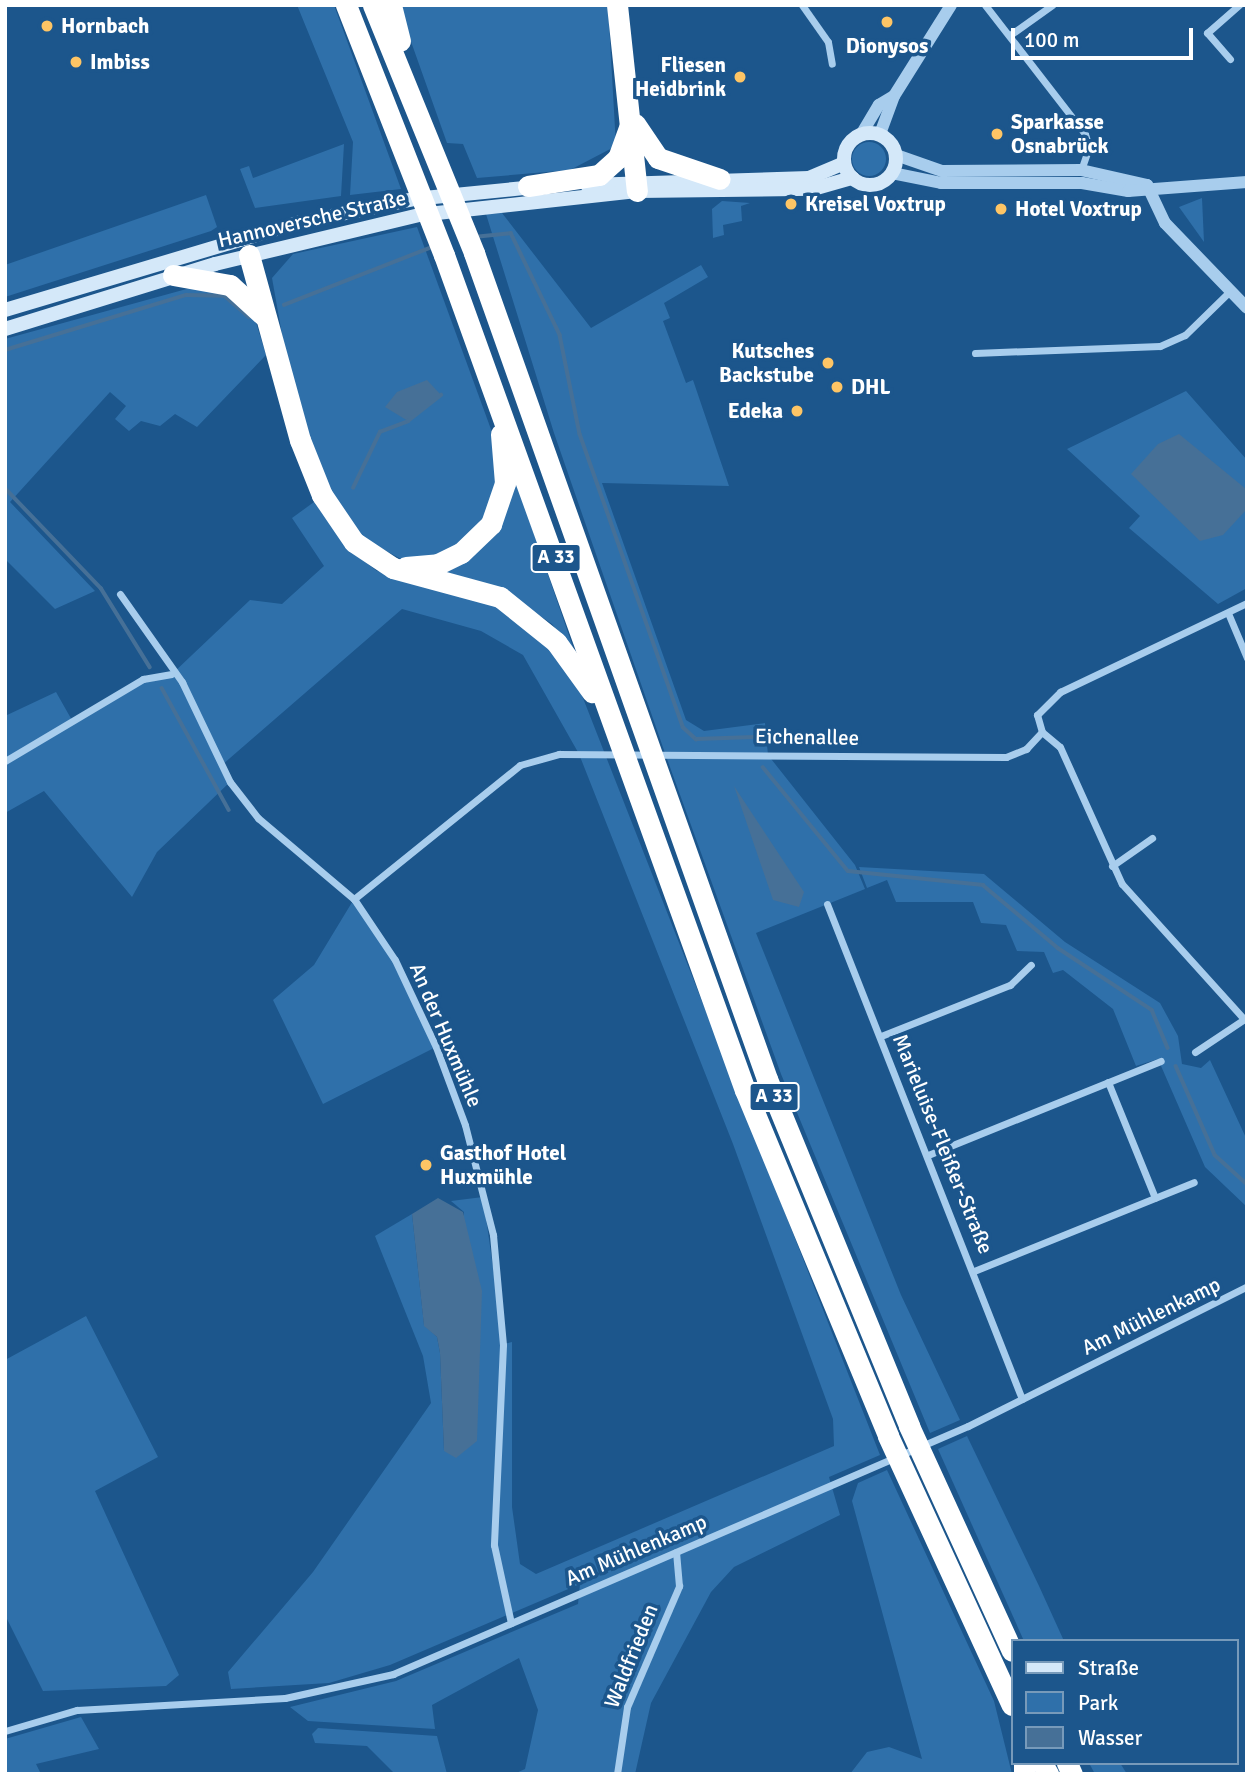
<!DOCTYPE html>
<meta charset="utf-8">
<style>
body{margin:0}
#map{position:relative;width:1252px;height:1779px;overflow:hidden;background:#1c568c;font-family:Signika,sans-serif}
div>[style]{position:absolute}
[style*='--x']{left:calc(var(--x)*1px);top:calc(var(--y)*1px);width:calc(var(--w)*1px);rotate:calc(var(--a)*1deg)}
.green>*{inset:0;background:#2f70aa}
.round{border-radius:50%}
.water>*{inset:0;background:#467097}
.stream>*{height:3.5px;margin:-1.75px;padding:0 1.75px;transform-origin:1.75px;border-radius:1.75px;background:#467097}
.minor>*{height:7px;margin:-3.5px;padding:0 3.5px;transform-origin:3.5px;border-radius:3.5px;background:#a8cded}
.tertiary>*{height:12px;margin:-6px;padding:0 6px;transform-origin:6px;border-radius:6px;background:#a8cded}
.secondary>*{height:14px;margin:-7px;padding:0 7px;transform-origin:7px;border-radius:7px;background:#d4e8f9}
.secondary>.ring{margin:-7px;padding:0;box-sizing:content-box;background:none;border:14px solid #d4e8f9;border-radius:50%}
.motorway>*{height:21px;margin:-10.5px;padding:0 10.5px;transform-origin:10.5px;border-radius:10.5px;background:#fff}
.dots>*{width:19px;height:19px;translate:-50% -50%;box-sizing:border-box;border:4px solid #1c568c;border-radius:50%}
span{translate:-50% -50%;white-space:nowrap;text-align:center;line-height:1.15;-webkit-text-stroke:7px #1c568c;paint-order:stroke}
.shield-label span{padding:2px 5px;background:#1c568c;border:2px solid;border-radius:5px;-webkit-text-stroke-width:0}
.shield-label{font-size:19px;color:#fff;font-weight:700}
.poi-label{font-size:21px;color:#fff;font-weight:700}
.left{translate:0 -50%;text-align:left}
.right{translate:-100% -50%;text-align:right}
.street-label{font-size:21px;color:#fff}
.frame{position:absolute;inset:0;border:7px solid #fff;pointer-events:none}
.legend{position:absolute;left:1011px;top:1639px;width:228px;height:126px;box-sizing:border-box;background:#1c568c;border:2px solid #779aba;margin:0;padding:9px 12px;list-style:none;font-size:21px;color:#fff}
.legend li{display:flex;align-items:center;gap:14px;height:35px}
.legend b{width:35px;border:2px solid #779aba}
.scale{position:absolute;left:1011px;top:28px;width:182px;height:32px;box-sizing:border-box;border:4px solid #fff;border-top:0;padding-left:9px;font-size:21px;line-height:24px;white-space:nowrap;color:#fff;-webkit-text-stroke:5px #1c568c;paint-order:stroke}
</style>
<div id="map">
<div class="green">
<i style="clip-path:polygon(297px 5px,334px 5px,401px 189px,350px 195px,353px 142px)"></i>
<i style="clip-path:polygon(398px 5px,608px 5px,616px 146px,570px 170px,477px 178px,463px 144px,447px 143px)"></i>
<i class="round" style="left:852px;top:142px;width:34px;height:34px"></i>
<i style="clip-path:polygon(344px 144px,341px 196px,255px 208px,240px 169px,249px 166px,253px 178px)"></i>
<i style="clip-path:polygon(206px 195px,217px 227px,211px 231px,5px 297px,5px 265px)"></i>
<i style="clip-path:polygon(1202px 198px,1204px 242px,1179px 207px)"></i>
<i style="clip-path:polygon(722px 201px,750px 203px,741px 206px,742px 221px,723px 225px,724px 235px,713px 238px,712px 209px)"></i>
<i style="clip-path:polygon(502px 213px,591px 328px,701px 265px,708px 277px,664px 303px,670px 318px,663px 321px,686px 383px,693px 380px,729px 486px,602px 483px,686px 720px,704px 731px,765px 723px,768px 755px,855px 865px,865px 889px,756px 933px,901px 1295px,960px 1420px,930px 1433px,781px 1074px,666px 756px,554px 433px,486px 214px)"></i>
<i style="clip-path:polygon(417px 227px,500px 454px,494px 508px,447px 555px,401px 559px,357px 535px,326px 490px,291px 385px,272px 278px,293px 254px)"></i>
<i style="clip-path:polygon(201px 285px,217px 286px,255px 319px,266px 355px,197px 427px,175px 414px,160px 426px,141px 421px,129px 431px,115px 419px,126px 406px,110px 392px,10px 502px,95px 591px,55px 609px,5px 559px,5px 339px)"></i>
<i style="clip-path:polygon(1186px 391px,1247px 460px,1247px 588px,1218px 604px,1129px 528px,1140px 516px,1067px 449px)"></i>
<i style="clip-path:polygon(512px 470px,575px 653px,552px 624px,511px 596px,426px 571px,467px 556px)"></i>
<i style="clip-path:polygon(314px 502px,352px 552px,377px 571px,448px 586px,526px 618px,572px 670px,880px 1455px,829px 1477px,840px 1515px,734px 1567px,711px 1592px,651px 1703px,635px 1774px,514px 1774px,525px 1769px,538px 1710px,519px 1658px,432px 1705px,435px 1729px,308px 1721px,290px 1707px,396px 1681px,578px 1604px,580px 1584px,390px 1665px,329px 1683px,231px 1689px,228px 1672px,313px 1572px,431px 1403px,423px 1356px,375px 1236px,412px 1214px,424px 1325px,437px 1337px,440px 1353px,444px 1451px,464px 1212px,451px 1201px,483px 1197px,504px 1344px,512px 1342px,512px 1507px,520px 1564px,536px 1574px,834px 1446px,833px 1419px,733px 1144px,579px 754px,523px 655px,481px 631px,402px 609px,222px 765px,230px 782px,157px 852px,132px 897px,44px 791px,5px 813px,5px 716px,56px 692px,73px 722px,143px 679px,172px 674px,250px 600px,282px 604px,324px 566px,292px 518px)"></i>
<i style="clip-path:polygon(859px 867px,984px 874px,1065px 942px,1160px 1003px,1178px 1036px,1182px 1064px,1201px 1068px,1210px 1060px,1247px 1140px,1247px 1207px,1205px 1167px,1158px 1059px,1136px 1066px,1113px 1009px,1063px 970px,1053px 973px,1044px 952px,1017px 951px,1006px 925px,981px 923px,973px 902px,896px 902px,887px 880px,867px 888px)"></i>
<i style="clip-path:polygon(354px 899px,395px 960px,436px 1047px,323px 1104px,273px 1000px,314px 965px)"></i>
<i style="clip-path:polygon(86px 1316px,158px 1457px,95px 1491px,179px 1675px,166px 1686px,43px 1691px,5px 1615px,5px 1360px)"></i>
<i style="clip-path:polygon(967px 1436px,1039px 1586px,1064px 1641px,1024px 1641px,938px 1449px)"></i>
<i style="clip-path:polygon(887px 1470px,994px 1701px,1012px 1774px,850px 1774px,867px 1752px,889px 1747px,922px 1759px,852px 1501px,858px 1483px)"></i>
<i style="clip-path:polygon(81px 1717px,99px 1749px,36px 1764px,41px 1774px,5px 1774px,5px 1739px)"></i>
<i style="clip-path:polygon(318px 1728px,437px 1736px,447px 1774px,395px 1774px,367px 1746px,315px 1743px,312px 1734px)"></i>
<i style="clip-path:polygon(1089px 1763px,1120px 1763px,1127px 1774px,1095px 1774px)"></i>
</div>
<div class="water">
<i style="clip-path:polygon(427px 380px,441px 395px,408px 421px,385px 407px,397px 392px)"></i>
<i style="clip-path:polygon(1179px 434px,1246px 489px,1247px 509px,1223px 535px,1200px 541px,1131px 474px,1158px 444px)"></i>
<i style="clip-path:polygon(734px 786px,804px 892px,799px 907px,773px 900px)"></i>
<i style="clip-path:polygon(438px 1198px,463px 1212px,482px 1291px,477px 1441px,456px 1458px,444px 1451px,440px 1353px,437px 1337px,424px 1326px,412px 1214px)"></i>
</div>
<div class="stream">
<i style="--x:474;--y:237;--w:37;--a:-6"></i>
<i style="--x:511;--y:233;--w:113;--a:64.3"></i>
<i style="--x:560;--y:335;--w:101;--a:78.6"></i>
<i style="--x:580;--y:434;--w:311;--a:70.6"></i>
<i style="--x:683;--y:727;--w:18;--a:43"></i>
<i style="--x:696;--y:739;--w:58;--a:-2"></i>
<i style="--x:284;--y:305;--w:159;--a:-21.4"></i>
<i style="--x:5;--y:350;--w:189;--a:-16.9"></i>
<i style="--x:186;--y:295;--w:39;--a:1"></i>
<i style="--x:225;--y:296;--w:32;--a:41"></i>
<i style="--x:5;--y:488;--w:139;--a:46.2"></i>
<i style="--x:101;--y:588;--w:93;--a:58.2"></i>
<i style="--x:353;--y:488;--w:62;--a:-64.3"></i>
<i style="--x:380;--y:432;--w:30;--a:-21"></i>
<i style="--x:408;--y:421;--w:42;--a:-38.2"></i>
<i style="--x:162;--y:688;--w:139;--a:61.2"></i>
<i style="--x:763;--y:767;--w:134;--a:50.7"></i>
<i style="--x:848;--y:871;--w:136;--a:5.9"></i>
<i style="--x:983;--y:885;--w:98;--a:40"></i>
<i style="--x:1058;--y:948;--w:113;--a:33.4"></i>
<i style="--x:1152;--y:1010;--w:41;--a:67.2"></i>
<i style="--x:1176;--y:1066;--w:97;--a:66.3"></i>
<i style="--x:1215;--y:1155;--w:43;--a:42.2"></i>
</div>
<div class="minor">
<i style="--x:802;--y:5;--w:45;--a:54.9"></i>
<i style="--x:828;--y:42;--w:22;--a:80"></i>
<i style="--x:985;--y:5;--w:163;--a:52.2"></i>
<i style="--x:1085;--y:134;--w:14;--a:73"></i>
<i style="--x:1089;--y:147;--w:24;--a:109"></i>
<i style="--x:1010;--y:35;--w:52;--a:-35.5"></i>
<i style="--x:1230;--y:59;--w:35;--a:-131"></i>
<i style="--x:1207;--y:33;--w:43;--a:-41.2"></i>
<i style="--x:975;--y:353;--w:185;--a:-2.2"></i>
<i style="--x:1160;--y:346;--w:27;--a:-24"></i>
<i style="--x:1185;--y:335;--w:63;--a:-44.4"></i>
<i style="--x:120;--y:594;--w:108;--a:54.8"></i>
<i style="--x:182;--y:682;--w:111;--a:64.4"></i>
<i style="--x:230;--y:782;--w:46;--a:52.1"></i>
<i style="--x:258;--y:818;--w:126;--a:40.2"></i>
<i style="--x:354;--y:899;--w:73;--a:56.1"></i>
<i style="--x:395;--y:960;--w:96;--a:64.8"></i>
<i style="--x:436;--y:1047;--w:83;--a:69.6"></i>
<i style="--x:465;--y:1125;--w:114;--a:75.7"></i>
<i style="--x:493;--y:1235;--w:110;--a:84.8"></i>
<i style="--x:503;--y:1345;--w:200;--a:92.6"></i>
<i style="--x:494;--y:1545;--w:80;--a:77.7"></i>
<i style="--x:1228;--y:613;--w:49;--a:67.1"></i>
<i style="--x:1042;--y:732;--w:23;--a:40"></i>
<i style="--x:1060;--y:747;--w:150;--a:65.7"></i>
<i style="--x:1122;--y:884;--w:182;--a:47.9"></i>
<i style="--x:5;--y:761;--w:161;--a:-30.7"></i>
<i style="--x:143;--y:679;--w:29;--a:-10"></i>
<i style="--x:1112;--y:866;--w:49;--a:-35"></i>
<i style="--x:354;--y:899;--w:213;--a:-38.9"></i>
<i style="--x:520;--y:765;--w:41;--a:-15.8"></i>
<i style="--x:559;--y:754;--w:447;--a:0.4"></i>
<i style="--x:1006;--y:757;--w:22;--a:-22"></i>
<i style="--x:1026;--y:749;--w:23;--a:-47"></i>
<i style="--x:1042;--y:732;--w:18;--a:-106"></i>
<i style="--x:1037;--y:715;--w:33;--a:-45"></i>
<i style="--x:1060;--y:692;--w:207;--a:-25.5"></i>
<i style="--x:827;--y:904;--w:532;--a:68.5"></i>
<i style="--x:881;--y:1036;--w:139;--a:-21.6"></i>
<i style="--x:1010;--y:985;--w:29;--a:-44"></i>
<i style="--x:1195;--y:1052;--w:61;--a:-33.7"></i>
<i style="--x:1108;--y:1082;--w:125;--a:67.9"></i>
<i style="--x:928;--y:1155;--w:251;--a:-22"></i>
<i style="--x:974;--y:1271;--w:237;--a:-22"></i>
<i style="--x:5;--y:1731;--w:75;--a:-16.3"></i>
<i style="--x:77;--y:1710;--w:208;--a:-3.3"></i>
<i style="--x:285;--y:1698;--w:111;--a:-12.5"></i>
<i style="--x:393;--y:1674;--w:626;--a:-23.33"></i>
<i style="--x:968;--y:1426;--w:312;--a:-26.6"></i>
<i style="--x:617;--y:1774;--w:68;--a:-81.5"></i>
<i style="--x:627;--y:1707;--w:132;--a:-66.7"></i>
<i style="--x:679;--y:1586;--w:34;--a:-95"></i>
</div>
<div class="tertiary">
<i style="--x:862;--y:133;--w:33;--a:-59"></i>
<i style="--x:879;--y:105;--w:17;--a:-31"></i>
<i style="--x:880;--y:134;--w:40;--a:-69.8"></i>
<i style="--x:894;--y:96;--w:107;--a:-57.9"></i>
<i style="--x:896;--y:155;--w:49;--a:19.2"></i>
<i style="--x:942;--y:171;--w:139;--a:-0.4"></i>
<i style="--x:1081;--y:170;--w:68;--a:12.8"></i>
<i style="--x:892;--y:173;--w:50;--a:11.5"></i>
<i style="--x:941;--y:183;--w:141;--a:0"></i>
<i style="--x:1082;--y:183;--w:47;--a:9.9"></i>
<i style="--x:1128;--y:191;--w:119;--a:-4.3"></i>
<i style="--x:1147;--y:185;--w:42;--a:64.7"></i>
<i style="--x:1165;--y:223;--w:118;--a:46"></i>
</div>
<div class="secondary">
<i class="ring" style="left:844px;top:133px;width:38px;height:38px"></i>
<i style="--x:587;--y:185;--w:222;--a:-1.8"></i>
<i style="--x:809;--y:178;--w:38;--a:-23"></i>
<i style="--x:5;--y:310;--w:305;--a:-16.6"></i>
<i style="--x:297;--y:223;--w:119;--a:-11.6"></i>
<i style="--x:414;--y:199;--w:122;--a:-5.7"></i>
<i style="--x:5;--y:329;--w:220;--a:-17.2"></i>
<i style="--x:215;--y:264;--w:210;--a:-13.5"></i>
<i style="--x:419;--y:215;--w:219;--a:-6.3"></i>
<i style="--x:637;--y:191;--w:176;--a:-0.7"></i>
<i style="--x:813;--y:189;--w:41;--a:-15.8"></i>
</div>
<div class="motorway">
<i style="--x:346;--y:5;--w:269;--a:68.6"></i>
<i style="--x:444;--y:255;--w:888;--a:70.18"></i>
<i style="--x:745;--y:1090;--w:374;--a:67.5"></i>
<i style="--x:888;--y:1436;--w:296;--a:65.3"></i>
<i style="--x:373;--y:5;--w:268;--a:67.8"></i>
<i style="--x:474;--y:253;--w:876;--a:70.47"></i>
<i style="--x:767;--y:1079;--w:375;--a:67.7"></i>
<i style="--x:909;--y:1426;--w:247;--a:65.4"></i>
<i style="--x:391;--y:5;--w:37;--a:76"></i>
<i style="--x:617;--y:5;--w:187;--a:83.9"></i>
<i style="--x:635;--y:124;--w:41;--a:55.9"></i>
<i style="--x:658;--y:158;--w:65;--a:18.7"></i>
<i style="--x:528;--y:186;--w:72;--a:-8.8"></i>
<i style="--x:599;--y:175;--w:25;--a:-42"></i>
<i style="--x:618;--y:158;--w:32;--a:-70"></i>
<i style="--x:249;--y:255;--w:192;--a:74.6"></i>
<i style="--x:300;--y:440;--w:59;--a:68.2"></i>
<i style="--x:322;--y:495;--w:57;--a:55.8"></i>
<i style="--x:354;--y:542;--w:47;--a:33.7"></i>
<i style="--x:393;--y:568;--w:111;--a:15.2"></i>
<i style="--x:500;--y:597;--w:72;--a:38.8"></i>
<i style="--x:556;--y:642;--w:62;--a:54.2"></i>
<i style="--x:173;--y:275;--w:58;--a:10"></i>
<i style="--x:230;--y:285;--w:45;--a:42.3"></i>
<i style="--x:406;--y:567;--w:32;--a:-5"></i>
<i style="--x:438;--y:564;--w:25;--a:-26"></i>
<i style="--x:461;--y:553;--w:42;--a:-44"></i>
<i style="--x:491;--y:524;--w:43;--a:-71.1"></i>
<i style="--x:505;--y:483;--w:49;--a:-94.7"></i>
<i style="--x:1024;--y:1763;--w:11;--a:90"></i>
<i style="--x:1042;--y:1763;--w:13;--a:61"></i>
<i style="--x:1067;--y:1763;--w:12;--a:66"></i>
</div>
<div class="dots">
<i style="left:887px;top:22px;background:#fec565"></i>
<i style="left:47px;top:26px;background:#fec565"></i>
<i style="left:76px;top:62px;background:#fec565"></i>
<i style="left:740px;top:77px;background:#fec565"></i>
<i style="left:997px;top:134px;background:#fec565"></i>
<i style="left:791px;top:204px;background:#fec565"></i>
<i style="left:1001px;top:209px;background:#fec565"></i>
<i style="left:828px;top:363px;background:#fec565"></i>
<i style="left:837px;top:387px;background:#fec565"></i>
<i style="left:797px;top:411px;background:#fec565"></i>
<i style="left:426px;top:1165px;background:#fec565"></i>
</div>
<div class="shield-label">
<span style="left:556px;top:558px">A 33</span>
<span style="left:774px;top:1097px">A 33</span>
</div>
<div class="poi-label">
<span class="left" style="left:61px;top:26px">Hornbach</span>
<span style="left:887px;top:46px">Dionysos</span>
<span class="left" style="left:90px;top:62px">Imbiss</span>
<span class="right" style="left:726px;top:77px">Fliesen<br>Heidbrink</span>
<span class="left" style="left:1011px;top:134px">Sparkasse<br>Osnabrück</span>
<span class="left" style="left:805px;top:204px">Kreisel Voxtrup</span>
<span class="left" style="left:1015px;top:209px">Hotel Voxtrup</span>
<span class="right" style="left:814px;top:363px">Kutsches<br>Backstube</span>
<span class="left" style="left:851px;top:387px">DHL</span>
<span class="right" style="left:783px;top:411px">Edeka</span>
<span class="left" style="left:440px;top:1165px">Gasthof Hotel<br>Huxmühle</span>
</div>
<div class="street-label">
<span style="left:312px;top:219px;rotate:-13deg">Hannoversche Straße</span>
<span style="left:807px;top:737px;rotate:1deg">Eichenallee</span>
<span style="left:446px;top:1035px;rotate:67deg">An der Huxmühle</span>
<span style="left:943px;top:1144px;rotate:68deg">Marieluise-Fleißer-Straße</span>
<span style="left:1151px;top:1316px;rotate:-26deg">Am Mühlenkamp</span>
<span style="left:636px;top:1550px;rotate:-23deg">Am Mühlenkamp</span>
<span style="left:631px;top:1656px;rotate:-68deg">Waldfrieden</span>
</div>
<div class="frame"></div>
<ul class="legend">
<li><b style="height:9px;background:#d4e8f9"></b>Straße</li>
<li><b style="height:19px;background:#2f70aa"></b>Park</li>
<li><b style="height:19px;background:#467097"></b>Wasser</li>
</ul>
<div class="scale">100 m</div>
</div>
